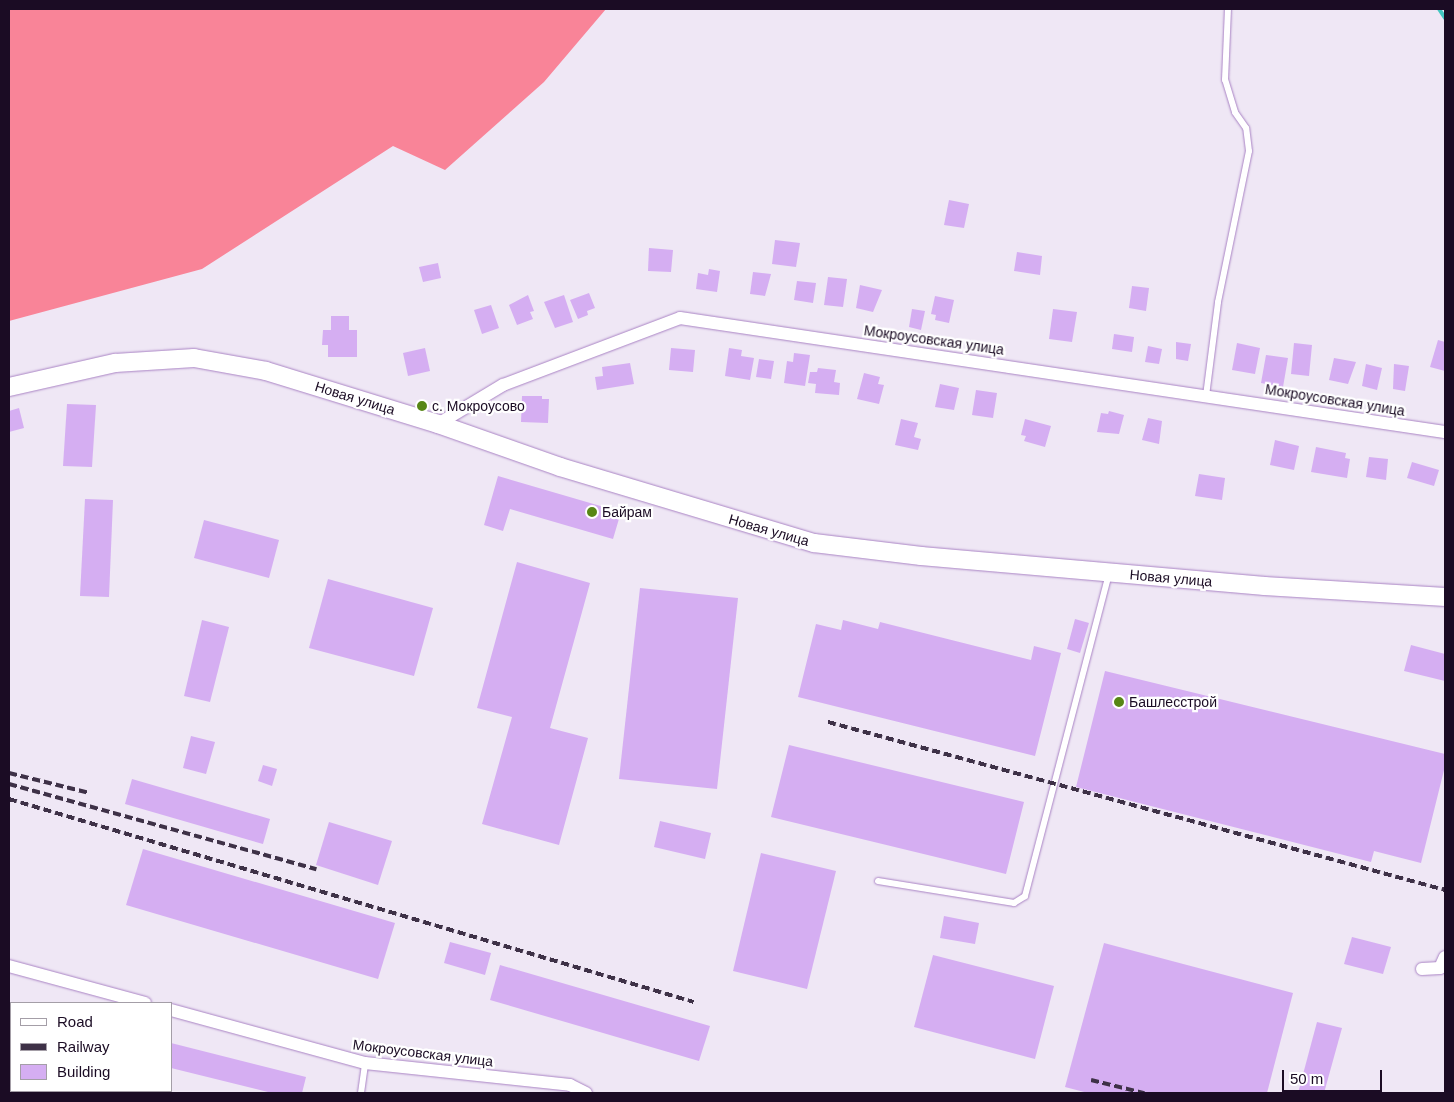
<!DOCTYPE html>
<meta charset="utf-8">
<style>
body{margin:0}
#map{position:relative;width:1454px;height:1102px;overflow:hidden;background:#efe7f5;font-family:Arial,sans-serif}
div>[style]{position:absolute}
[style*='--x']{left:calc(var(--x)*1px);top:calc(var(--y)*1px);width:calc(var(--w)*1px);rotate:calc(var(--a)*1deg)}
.forest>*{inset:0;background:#f98498}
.stream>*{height:4px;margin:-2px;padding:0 2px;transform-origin:2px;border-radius:2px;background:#42c7c1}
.building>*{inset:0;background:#d5aef2}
.roads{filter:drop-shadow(0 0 1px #a983c4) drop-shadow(0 0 1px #a983c4)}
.service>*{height:6px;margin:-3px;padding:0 3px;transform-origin:3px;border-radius:3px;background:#fff}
.minor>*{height:12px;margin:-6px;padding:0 6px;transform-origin:6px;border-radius:6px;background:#fff}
.secondary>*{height:18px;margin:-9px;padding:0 9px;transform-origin:9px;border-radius:9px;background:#fff}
.rail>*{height:4px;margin-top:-2px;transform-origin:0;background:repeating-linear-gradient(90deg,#3e3147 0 8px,transparent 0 12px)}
.dots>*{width:14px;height:14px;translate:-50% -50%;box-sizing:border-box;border:2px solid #fff;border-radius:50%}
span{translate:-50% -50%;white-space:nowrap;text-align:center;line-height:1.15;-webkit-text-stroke:4.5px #fff;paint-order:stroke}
.street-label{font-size:14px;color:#1b0c24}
.poi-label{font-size:14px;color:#1b0c24}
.left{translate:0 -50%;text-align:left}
.frame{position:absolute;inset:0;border:10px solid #1b0c24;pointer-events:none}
.legend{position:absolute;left:10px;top:1002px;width:162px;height:90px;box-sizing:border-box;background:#fff;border:1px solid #a49ea7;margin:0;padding:6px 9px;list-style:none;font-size:15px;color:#1b0c24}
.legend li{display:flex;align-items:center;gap:10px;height:25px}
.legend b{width:25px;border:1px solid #a49ea7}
.scale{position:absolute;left:1282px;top:1070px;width:100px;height:22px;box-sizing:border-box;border:2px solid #1b0c24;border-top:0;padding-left:6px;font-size:15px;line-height:18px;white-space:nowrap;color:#1b0c24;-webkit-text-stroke:4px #fff;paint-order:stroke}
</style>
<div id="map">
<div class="forest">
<i style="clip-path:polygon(9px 9px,606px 9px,544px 82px,445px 170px,393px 146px,202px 269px,9px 321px)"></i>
</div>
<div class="stream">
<i style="--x:1439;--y:9;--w:11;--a:56"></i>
</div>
<div class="building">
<i style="clip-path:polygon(949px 200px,969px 204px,964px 228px,944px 225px)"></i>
<i style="clip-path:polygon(775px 240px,800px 243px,796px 267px,772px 264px)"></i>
<i style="clip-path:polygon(649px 248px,673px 250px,671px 272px,648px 271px)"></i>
<i style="clip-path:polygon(1017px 252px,1042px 256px,1040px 275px,1014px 271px)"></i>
<i style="clip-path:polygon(438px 263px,441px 278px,423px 282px,419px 267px)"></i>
<i style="clip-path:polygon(709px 269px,720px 271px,717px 292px,696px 289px,698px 273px,708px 275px)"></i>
<i style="clip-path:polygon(753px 272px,771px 274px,765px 296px,750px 294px)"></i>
<i style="clip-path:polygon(828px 277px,847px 279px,843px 307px,824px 305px)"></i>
<i style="clip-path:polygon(797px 281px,816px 283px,813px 303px,794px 300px)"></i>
<i style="clip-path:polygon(860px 285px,882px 290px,873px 312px,856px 308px)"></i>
<i style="clip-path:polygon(1132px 286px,1149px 288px,1146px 311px,1129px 308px)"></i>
<i style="clip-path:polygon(589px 293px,595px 308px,587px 311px,588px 315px,578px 319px,570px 300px)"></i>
<i style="clip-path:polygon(528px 295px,534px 311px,530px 312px,533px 319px,517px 325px,509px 305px)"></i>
<i style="clip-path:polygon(564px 295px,573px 322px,555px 328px,544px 302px)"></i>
<i style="clip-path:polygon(935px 296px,954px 300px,949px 323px,935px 320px,936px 315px,931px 314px)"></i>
<i style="clip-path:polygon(491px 305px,499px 328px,482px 334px,474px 310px)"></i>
<i style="clip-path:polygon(912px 309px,925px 311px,921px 330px,909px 327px)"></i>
<i style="clip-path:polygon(1053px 309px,1077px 312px,1072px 342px,1049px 339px)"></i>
<i style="clip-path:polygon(331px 316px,349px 316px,349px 330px,357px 330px,357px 357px,328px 357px,328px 345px,322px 345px,323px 330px,331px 330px)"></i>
<i style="clip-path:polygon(1114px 334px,1134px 337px,1132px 352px,1112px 349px)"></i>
<i style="clip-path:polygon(1438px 340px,1445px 342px,1445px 371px,1430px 367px)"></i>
<i style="clip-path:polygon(1176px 342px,1191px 344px,1188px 361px,1176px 359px)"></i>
<i style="clip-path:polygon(1237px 343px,1260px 348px,1255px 374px,1232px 370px)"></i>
<i style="clip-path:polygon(1294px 343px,1312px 345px,1309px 376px,1291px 374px)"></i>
<i style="clip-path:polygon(1148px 346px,1162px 349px,1159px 364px,1145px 362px)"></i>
<i style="clip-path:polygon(425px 348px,430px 371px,408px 376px,403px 353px)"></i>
<i style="clip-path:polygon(671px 348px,695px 350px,693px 372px,669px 370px)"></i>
<i style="clip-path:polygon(729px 348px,742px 350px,741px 356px,754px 358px,750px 380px,725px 376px)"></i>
<i style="clip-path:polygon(794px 353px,810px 355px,805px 386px,784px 383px,787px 361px,793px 362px)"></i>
<i style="clip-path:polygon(1266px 355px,1288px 358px,1283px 387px,1261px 383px)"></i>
<i style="clip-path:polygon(1334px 358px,1356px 362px,1348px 384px,1329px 380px)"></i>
<i style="clip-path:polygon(759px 359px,774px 361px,771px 379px,756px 377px)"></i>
<i style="clip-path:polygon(630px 363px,634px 384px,597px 390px,595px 377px,603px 376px,602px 367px)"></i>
<i style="clip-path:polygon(1366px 364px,1382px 368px,1377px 390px,1362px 386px)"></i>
<i style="clip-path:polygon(1394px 364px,1409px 366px,1405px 391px,1393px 389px)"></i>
<i style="clip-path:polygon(818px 368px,836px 370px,834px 382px,840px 383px,839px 395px,815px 393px,816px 384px,808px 383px,810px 372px,817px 372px)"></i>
<i style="clip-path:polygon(864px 373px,880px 377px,878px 384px,884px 385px,879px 404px,857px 399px)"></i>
<i style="clip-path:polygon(940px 384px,959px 388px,954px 410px,935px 407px)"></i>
<i style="clip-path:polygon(976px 390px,997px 393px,993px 418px,972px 415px)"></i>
<i style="clip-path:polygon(522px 396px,542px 396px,542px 399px,549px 399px,548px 423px,521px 422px)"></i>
<i style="clip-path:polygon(67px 404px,96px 405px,92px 467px,63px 466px)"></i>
<i style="clip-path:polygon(19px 408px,24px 428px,9px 432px,9px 411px)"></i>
<i style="clip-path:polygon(1109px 411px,1124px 415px,1119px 434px,1097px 432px,1101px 413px,1108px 414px)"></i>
<i style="clip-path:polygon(1148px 418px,1162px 421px,1159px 444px,1142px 440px)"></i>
<i style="clip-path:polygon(901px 419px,918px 423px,914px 437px,921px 439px,918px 450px,895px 445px)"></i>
<i style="clip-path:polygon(1025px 419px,1051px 426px,1045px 447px,1024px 441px,1026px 436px,1021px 435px)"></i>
<i style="clip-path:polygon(1275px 440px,1299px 446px,1294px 470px,1270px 465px)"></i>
<i style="clip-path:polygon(1316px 447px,1346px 453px,1345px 458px,1350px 459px,1347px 478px,1311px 472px)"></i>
<i style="clip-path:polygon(1369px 457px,1388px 459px,1386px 480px,1366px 477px)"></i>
<i style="clip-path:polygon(1412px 462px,1439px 470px,1434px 486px,1407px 478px)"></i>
<i style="clip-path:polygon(1199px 474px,1225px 478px,1222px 500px,1195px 496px)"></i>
<i style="clip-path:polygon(498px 476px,621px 512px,613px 539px,510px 509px,503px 531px,484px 525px)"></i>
<i style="clip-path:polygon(85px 499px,113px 500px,109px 597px,80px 596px)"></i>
<i style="clip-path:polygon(204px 520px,279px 540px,269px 578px,194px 558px)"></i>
<i style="clip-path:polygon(517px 562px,590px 583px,550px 728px,588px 738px,559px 845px,482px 824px,512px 717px,477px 708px)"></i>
<i style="clip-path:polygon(328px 579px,433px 608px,414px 676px,309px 648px)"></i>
<i style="clip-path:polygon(640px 588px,738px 598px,717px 789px,619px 779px)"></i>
<i style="clip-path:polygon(1075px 619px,1089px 623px,1080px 653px,1067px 649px)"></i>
<i style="clip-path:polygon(202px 620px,229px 627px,210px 702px,184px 696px)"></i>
<i style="clip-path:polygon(843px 620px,878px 629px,880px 622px,1031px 660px,1034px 646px,1061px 653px,1035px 756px,798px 697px,816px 624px,841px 630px)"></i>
<i style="clip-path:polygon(1411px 645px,1445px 654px,1445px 681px,1404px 671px)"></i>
<i style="clip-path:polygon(1105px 671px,1445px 754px,1445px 766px,1421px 863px,1374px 851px,1371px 862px,1076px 787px)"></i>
<i style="clip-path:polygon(191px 736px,215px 742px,206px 774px,183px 768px)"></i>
<i style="clip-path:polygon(789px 745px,1024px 802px,1006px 874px,771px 817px)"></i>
<i style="clip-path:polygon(263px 765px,277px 769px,272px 786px,258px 781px)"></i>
<i style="clip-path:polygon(132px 779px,270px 819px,263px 844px,125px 804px)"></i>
<i style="clip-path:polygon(660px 821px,711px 833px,705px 859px,654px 847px)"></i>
<i style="clip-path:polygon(329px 822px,392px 841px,378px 885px,316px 865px)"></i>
<i style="clip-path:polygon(143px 849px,395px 923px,378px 979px,126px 905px)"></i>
<i style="clip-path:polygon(761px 853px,836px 871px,807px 989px,733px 971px)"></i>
<i style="clip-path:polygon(944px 916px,979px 923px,975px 944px,940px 938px)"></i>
<i style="clip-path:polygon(1352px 937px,1391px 947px,1383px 974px,1344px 964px)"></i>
<i style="clip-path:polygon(450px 942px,491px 953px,485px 975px,444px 963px)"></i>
<i style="clip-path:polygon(1104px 943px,1293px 993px,1267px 1093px,1088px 1093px,1065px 1087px)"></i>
<i style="clip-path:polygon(933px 955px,1054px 986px,1035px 1059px,914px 1027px)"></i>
<i style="clip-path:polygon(500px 965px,710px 1026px,699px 1061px,490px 1000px)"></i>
<i style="clip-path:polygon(1317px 1022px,1342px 1028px,1324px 1093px,1298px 1093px)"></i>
<i style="clip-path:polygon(171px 1043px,306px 1077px,302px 1093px,272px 1093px,171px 1068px)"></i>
<i style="clip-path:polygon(9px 1054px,11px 1091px,72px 1091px,71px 1093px,9px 1093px)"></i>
</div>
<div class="roads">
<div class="service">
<i style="--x:1206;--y:396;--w:95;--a:-82.7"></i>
<i style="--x:1218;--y:302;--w:154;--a:-78.4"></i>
<i style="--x:1249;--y:151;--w:23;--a:-97"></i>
<i style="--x:1246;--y:128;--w:19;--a:-125"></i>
<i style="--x:1235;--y:112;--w:34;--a:-107"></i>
<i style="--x:1225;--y:80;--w:71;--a:-87.6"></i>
<i style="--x:878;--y:881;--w:138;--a:9.2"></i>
<i style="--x:1014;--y:903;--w:13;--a:-32"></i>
<i style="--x:1025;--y:896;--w:334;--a:-75.4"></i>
<i style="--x:361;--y:1093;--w:30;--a:-82"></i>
</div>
<div class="minor">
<i style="--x:438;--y:424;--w:76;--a:-31"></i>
<i style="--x:503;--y:385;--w:189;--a:-20.7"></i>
<i style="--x:680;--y:318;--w:773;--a:8.48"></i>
<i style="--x:9;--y:966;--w:141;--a:15.2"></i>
<i style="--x:1422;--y:969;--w:18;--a:-3"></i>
<i style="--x:1440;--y:968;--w:12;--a:-66"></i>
<i style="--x:171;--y:1010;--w:201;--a:15.3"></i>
<i style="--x:365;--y:1063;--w:206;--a:6.1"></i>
<i style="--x:570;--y:1085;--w:18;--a:27"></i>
</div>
<div class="secondary">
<i style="--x:9;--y:387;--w:109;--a:-12.8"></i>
<i style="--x:115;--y:363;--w:79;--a:-3.6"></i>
<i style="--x:194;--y:358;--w:73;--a:10.2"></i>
<i style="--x:266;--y:371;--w:180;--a:17.1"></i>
<i style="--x:438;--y:424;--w:129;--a:19.4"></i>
<i style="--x:560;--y:467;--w:265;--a:16.7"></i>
<i style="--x:814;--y:543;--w:108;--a:6.9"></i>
<i style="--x:921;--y:556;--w:345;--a:5"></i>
<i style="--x:1265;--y:586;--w:180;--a:3.5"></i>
</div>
</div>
<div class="rail">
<i style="--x:828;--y:722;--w:639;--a:15.23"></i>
<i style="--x:9;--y:773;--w:83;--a:13.9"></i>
<i style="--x:9;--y:784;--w:319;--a:15.5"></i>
<i style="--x:9;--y:799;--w:714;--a:16.51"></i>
<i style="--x:1091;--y:1080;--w:55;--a:13.8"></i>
</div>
<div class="dots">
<i style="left:422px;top:406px;background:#578616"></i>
<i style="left:592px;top:512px;background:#578616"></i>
<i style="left:1119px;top:702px;background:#578616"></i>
</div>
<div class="street-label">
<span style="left:934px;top:340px;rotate:8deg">Мокроусовская улица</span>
<span style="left:355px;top:398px;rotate:17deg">Новая улица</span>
<span style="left:1335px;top:400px;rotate:9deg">Мокроусовская улица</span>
<span style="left:769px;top:530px;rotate:16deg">Новая улица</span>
<span style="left:1171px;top:578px;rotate:5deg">Новая улица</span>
<span style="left:423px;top:1053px;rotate:7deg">Мокроусовская улица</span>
</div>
<div class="poi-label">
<span class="left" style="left:432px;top:406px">с. Мокроусово</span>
<span class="left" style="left:602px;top:512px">Байрам</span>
<span class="left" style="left:1129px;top:702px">Башлесстрой</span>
</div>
<div class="frame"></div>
<ul class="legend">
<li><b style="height:6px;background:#fff"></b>Road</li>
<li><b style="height:6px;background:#3e3147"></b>Railway</li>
<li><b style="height:14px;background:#d5aef2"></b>Building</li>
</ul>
<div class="scale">50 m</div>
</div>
